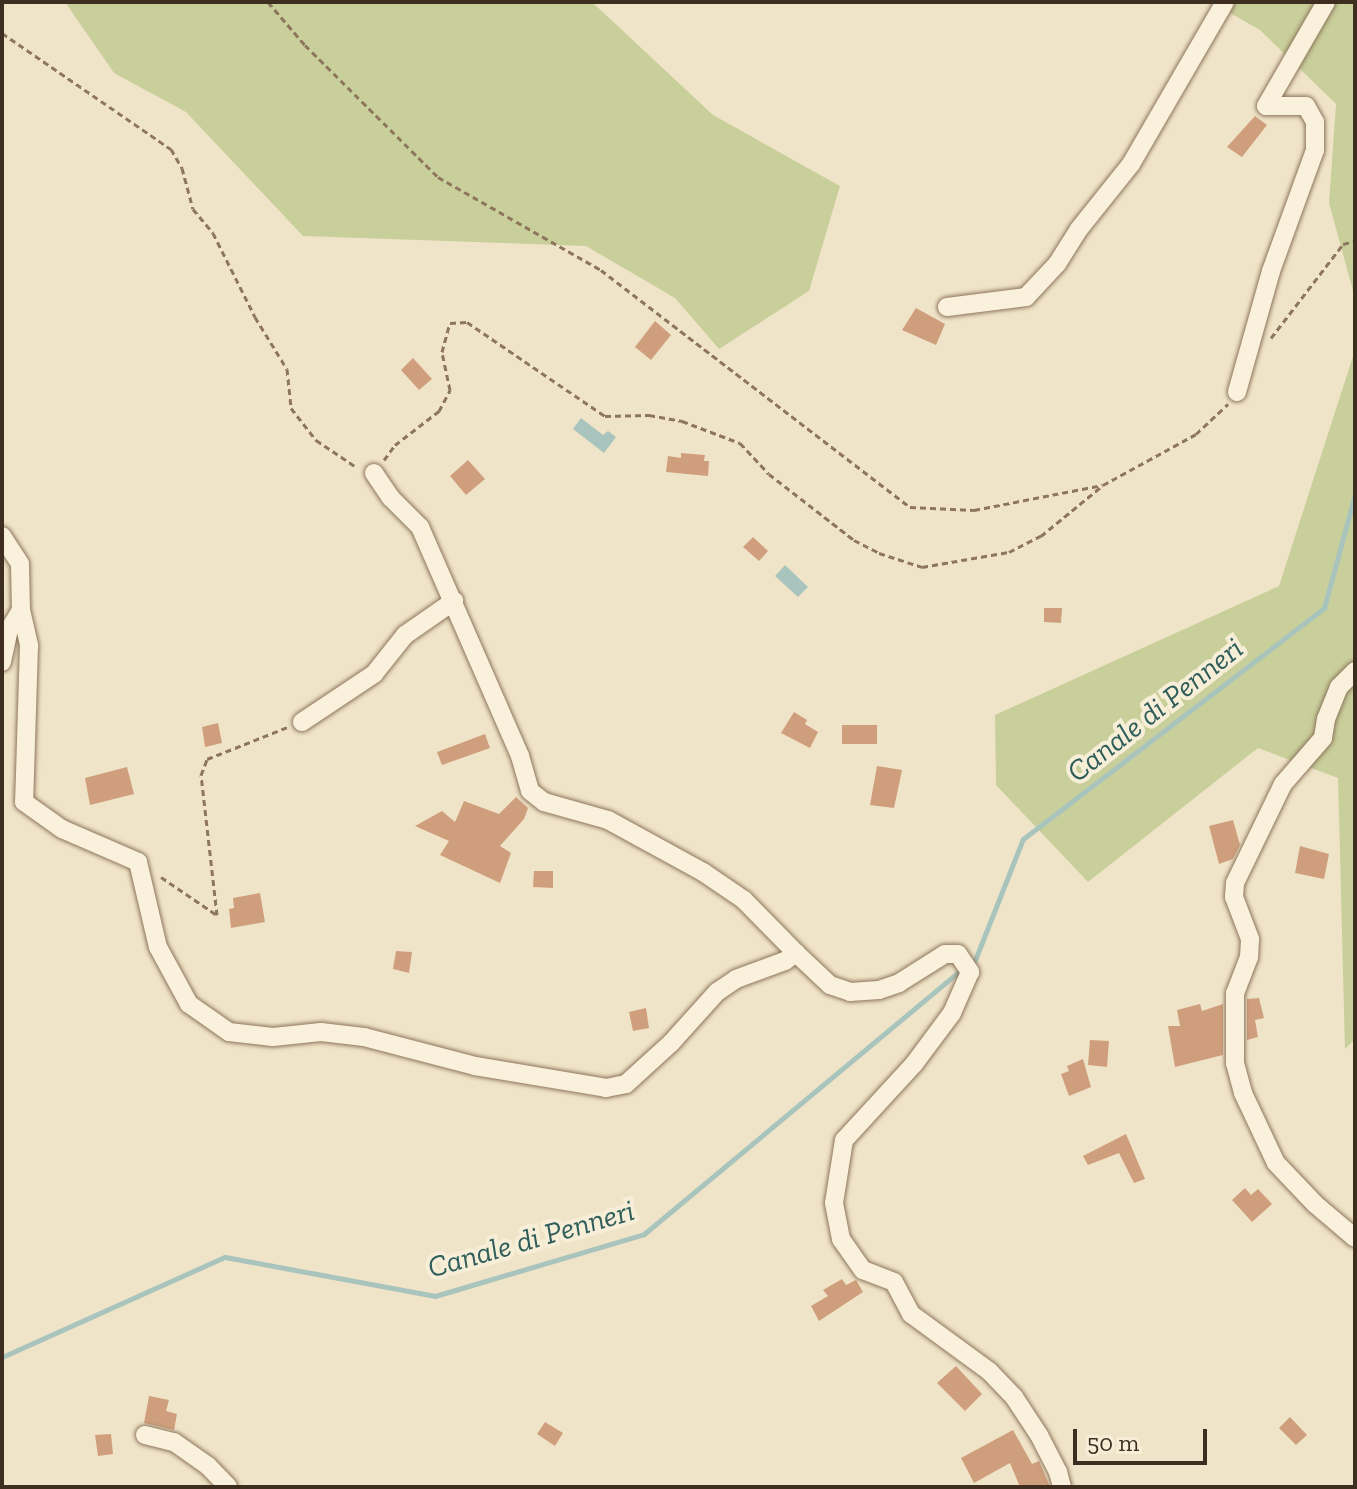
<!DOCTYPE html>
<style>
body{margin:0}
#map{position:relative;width:1357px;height:1489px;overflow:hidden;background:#f0e4c8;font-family:"Zilla Slab",serif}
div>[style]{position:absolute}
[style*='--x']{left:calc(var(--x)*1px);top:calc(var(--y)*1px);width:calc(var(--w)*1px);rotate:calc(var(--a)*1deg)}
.green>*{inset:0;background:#c9cf9b}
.water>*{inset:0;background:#a9c4bc}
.stream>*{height:5px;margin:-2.5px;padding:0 2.5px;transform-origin:2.5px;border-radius:2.5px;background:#a9c4bc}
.building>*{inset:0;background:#cf9f7d}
.path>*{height:3px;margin-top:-1.5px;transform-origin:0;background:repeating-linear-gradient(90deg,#8d765c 0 6px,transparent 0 10px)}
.roads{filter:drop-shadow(0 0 2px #8d765c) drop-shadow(0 0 2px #8d765c)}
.minor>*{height:18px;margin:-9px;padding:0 9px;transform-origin:9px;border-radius:9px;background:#faf1dc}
span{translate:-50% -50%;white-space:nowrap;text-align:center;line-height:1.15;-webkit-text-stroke:8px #f7eed8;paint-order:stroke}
.water-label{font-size:30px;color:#2f5d5a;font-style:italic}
.frame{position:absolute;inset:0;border:4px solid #3d2e20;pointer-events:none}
.scale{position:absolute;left:1073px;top:1429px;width:134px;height:36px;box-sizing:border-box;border:4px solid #3d2e20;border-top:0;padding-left:10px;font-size:24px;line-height:28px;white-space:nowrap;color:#3d2e20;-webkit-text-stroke:6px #f7eed8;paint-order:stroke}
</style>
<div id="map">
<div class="green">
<i style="clip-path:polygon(65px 2px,592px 2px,713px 115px,840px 186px,809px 291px,719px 349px,675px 298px,586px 246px,303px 236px,186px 112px,114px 73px)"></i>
<i style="clip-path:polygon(1211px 2px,1355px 2px,1355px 298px,1329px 203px,1336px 104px,1260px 30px)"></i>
<i style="clip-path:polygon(1355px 350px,1355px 1039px,1345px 1049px,1338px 778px,1258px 748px,1088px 882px,996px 785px,995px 715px,1279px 586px)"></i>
</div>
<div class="water">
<i style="clip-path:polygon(581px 418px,603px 435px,608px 431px,616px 437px,604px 453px,573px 429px)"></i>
<i style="clip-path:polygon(785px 565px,808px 587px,798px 597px,775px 576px)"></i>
</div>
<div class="stream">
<i style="--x:975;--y:960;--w:130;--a:-68.4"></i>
<i style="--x:1023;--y:839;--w:379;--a:-37.5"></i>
<i style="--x:1324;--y:608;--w:118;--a:-74.8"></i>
<i style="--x:2;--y:1357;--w:244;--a:-24.2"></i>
<i style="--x:225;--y:1257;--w:214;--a:10.5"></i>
<i style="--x:435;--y:1296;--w:218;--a:-16.5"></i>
<i style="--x:644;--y:1234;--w:409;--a:-39.8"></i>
</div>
<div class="building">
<i style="clip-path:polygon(1255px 116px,1267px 125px,1242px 157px,1227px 147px)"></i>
<i style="clip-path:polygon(916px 308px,945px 324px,936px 345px,902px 330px)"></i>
<i style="clip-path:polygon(655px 321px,671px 335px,651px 360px,635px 347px)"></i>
<i style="clip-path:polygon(413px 358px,432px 379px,419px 390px,401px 370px)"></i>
<i style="clip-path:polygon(681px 453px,705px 455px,704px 461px,709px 461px,708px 476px,666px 472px,668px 456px,681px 458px)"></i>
<i style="clip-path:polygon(468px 460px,485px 479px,466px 495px,450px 476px)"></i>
<i style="clip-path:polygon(753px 537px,768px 551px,759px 561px,743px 547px)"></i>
<i style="clip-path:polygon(1044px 608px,1062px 608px,1061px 623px,1044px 622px)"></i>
<i style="clip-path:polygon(794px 712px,807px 720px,805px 724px,818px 732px,810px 748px,781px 733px)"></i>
<i style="clip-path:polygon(218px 723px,222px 743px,205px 747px,202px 727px)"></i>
<i style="clip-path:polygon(842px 725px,877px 725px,877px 744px,842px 744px)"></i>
<i style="clip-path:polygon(485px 734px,490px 748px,442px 765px,437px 752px)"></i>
<i style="clip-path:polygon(877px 766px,902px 770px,894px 808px,870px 805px)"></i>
<i style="clip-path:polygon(127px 767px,134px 794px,90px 805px,85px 778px)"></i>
<i style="clip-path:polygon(516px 797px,528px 808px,524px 819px,500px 846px,511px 853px,500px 883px,440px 855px,449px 841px,415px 826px,442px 811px,455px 822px,464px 801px,499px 814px)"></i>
<i style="clip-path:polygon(1233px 820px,1240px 845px,1233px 859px,1219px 864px,1209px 826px)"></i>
<i style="clip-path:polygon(1300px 846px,1329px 854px,1324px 879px,1295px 873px)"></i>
<i style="clip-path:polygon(534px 871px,553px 871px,553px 888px,533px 887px)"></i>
<i style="clip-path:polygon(260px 893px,265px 922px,231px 928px,229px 909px,234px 908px,233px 898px)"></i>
<i style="clip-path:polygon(396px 951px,412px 952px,409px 973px,393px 969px)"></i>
<i style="clip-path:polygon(1259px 998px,1264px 1018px,1255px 1020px,1258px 1037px,1247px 1040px,1247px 999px)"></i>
<i style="clip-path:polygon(1200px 1004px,1202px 1011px,1223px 1004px,1223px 1055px,1175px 1067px,1168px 1026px,1180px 1026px,1177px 1010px)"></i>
<i style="clip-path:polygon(646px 1008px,649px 1028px,633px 1031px,629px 1012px)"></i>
<i style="clip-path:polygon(1090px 1040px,1109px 1041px,1107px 1067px,1088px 1065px)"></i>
<i style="clip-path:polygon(1083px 1059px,1091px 1087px,1069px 1096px,1061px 1074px,1069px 1071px,1067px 1066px)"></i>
<i style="clip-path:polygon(1126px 1134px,1145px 1179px,1134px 1183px,1119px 1153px,1088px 1165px,1083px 1156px)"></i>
<i style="clip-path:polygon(1245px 1188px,1251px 1195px,1258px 1189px,1272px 1204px,1252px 1222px,1232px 1200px)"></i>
<i style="clip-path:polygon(842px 1279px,846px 1285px,856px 1280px,863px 1292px,819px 1321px,811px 1306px,828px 1296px,823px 1290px)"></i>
<i style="clip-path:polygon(956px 1366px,982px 1394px,965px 1411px,937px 1383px)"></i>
<i style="clip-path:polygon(149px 1396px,169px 1400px,166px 1411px,177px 1414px,174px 1430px,144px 1423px)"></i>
<i style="clip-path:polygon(1290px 1417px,1307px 1435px,1296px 1445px,1279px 1428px)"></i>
<i style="clip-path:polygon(545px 1422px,563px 1433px,555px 1446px,537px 1434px)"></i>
<i style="clip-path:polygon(1013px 1430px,1032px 1464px,1039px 1461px,1050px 1487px,1020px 1487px,1010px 1463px,974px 1483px,961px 1458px)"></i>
<i style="clip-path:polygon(111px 1434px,113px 1454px,98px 1456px,95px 1435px)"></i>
</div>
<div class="path">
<i style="--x:268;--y:2;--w:57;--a:49.3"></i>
<i style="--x:305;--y:45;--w:187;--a:44.8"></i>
<i style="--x:438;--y:177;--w:188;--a:29.7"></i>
<i style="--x:601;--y:270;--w:389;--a:37.5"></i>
<i style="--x:910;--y:507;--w:64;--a:2.7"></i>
<i style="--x:974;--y:510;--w:131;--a:-11"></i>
<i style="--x:2;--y:33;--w:205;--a:34.5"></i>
<i style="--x:171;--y:149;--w:22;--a:60"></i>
<i style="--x:182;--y:168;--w:42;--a:75"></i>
<i style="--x:193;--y:209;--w:31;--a:50"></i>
<i style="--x:213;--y:233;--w:94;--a:63.4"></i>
<i style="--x:255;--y:317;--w:61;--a:58.4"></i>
<i style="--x:287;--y:369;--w:39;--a:84"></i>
<i style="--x:291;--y:408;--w:41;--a:52"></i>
<i style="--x:316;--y:440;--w:48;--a:34"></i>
<i style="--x:1271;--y:338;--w:118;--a:-52.5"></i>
<i style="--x:1343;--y:244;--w:12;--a:-14"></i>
<i style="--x:384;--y:460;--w:19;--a:-54"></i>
<i style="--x:395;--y:445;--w:56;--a:-37.7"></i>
<i style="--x:439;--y:411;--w:24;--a:-62"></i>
<i style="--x:450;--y:390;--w:39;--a:-102"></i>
<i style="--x:442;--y:352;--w:30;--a:-75"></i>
<i style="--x:450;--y:323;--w:17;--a:-3"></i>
<i style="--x:467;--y:322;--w:167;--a:34.3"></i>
<i style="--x:605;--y:416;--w:44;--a:-1.3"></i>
<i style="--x:649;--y:415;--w:34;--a:10"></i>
<i style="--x:682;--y:421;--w:62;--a:20.8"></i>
<i style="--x:740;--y:443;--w:42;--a:46.9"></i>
<i style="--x:769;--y:474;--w:108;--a:37.8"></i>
<i style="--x:854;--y:540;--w:28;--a:27"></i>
<i style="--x:879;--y:553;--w:45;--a:18"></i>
<i style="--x:922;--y:567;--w:88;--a:-9.8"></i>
<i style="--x:1009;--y:552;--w:36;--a:-27"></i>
<i style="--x:1041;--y:536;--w:80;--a:-39.4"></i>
<i style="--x:1103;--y:485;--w:106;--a:-28.7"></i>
<i style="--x:1196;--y:434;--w:44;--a:-43.2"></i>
<i style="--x:161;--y:877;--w:68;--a:34.2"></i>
<i style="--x:217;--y:915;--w:141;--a:-96.5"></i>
<i style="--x:201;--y:775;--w:17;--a:-69"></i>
<i style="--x:207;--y:759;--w:87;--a:-21.6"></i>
</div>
<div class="roads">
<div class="minor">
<i style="--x:947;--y:307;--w:80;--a:-7.2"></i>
<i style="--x:1026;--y:297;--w:45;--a:-46.8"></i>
<i style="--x:1057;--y:264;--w:41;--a:-57.8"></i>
<i style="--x:1079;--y:229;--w:83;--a:-51.3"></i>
<i style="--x:1131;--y:164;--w:187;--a:-59.9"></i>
<i style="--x:1237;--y:392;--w:126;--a:-74.3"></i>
<i style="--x:1271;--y:271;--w:129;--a:-70"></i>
<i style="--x:1315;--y:150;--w:28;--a:-90"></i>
<i style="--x:1315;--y:122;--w:18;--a:-119"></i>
<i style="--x:1306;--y:106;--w:40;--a:180"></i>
<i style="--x:1266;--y:106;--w:120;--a:-60"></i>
<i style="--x:374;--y:473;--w:30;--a:56"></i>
<i style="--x:391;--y:498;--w:41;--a:45"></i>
<i style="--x:420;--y:527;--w:250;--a:66.4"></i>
<i style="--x:520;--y:756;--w:36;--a:74"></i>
<i style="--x:530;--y:791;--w:18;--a:38"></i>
<i style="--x:544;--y:802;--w:66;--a:15.7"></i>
<i style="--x:608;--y:820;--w:108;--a:28.7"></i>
<i style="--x:703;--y:872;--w:50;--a:34.3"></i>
<i style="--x:744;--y:900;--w:74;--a:45.5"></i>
<i style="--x:2;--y:536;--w:33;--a:57"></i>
<i style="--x:20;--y:564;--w:46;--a:88.8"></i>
<i style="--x:21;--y:610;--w:37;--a:77"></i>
<i style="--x:29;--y:646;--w:156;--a:91.8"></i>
<i style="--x:24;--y:802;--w:47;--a:35.4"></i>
<i style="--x:62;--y:829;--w:83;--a:23.5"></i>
<i style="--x:138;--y:862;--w:87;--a:76.8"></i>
<i style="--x:158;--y:947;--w:65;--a:61.5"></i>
<i style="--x:189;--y:1004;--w:49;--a:35"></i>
<i style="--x:229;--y:1032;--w:44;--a:6.5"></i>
<i style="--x:273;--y:1037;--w:48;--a:-5.9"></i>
<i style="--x:321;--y:1032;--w:43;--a:6.6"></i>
<i style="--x:364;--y:1037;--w:115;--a:14.6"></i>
<i style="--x:475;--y:1066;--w:133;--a:9.5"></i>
<i style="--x:606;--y:1088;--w:20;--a:-11"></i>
<i style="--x:626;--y:1084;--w:61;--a:-42.3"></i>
<i style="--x:671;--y:1043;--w:69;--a:-48"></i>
<i style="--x:717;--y:992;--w:23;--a:-34"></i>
<i style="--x:736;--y:979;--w:52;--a:-20.2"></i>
<i style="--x:785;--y:961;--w:14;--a:-36"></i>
<i style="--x:796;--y:953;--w:47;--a:43.3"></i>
<i style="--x:830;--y:985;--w:21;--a:19"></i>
<i style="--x:850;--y:992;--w:29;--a:-4"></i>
<i style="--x:879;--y:990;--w:21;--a:-19"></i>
<i style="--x:899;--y:983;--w:54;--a:-32.2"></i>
<i style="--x:945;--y:954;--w:13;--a:0"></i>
<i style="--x:958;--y:954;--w:22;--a:56"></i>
<i style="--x:970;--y:972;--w:45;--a:113.7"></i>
<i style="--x:952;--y:1013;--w:64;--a:126.7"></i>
<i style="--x:914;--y:1064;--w:103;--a:132.6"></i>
<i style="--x:844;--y:1140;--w:64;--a:99"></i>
<i style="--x:834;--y:1203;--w:37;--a:79"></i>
<i style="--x:841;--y:1239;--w:38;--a:55"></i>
<i style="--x:863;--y:1270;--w:33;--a:21"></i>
<i style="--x:894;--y:1282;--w:36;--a:62"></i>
<i style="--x:911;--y:1314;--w:97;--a:36.2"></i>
<i style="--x:989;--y:1371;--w:36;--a:46"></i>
<i style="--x:1014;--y:1397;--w:45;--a:56.7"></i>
<i style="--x:1039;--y:1435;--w:42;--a:62.8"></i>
<i style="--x:1058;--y:1472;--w:16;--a:75"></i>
<i style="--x:2;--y:662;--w:33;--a:-78"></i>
<i style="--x:9;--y:630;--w:23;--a:-59"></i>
<i style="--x:1355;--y:671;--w:23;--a:135"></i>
<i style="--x:1339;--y:687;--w:35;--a:112"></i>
<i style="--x:1326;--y:719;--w:19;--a:99"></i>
<i style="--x:1323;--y:738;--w:61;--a:131"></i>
<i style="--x:1283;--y:784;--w:110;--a:115.9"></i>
<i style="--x:1235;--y:883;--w:14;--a:94"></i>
<i style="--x:1234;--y:897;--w:45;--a:69.1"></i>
<i style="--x:1250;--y:939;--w:18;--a:93"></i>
<i style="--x:1249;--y:957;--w:39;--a:111"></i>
<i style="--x:1235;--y:993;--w:70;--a:90"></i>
<i style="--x:1235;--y:1063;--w:31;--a:75"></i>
<i style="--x:1243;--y:1093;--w:77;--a:64.8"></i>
<i style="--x:1276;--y:1163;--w:57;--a:46.4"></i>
<i style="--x:1315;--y:1204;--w:52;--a:40.4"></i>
<i style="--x:302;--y:722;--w:87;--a:-33.7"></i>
<i style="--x:374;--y:674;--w:50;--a:-51.5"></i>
<i style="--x:405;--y:635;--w:60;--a:-34.8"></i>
<i style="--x:145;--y:1435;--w:30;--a:14"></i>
<i style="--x:174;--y:1442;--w:42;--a:35.2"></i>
<i style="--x:208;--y:1466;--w:29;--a:46"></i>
</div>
</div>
<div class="water-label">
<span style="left:1155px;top:710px;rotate:-38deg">Canale di Penneri</span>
<span style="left:531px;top:1239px;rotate:-16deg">Canale di Penneri</span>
</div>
<div class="frame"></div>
<div class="scale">50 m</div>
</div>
